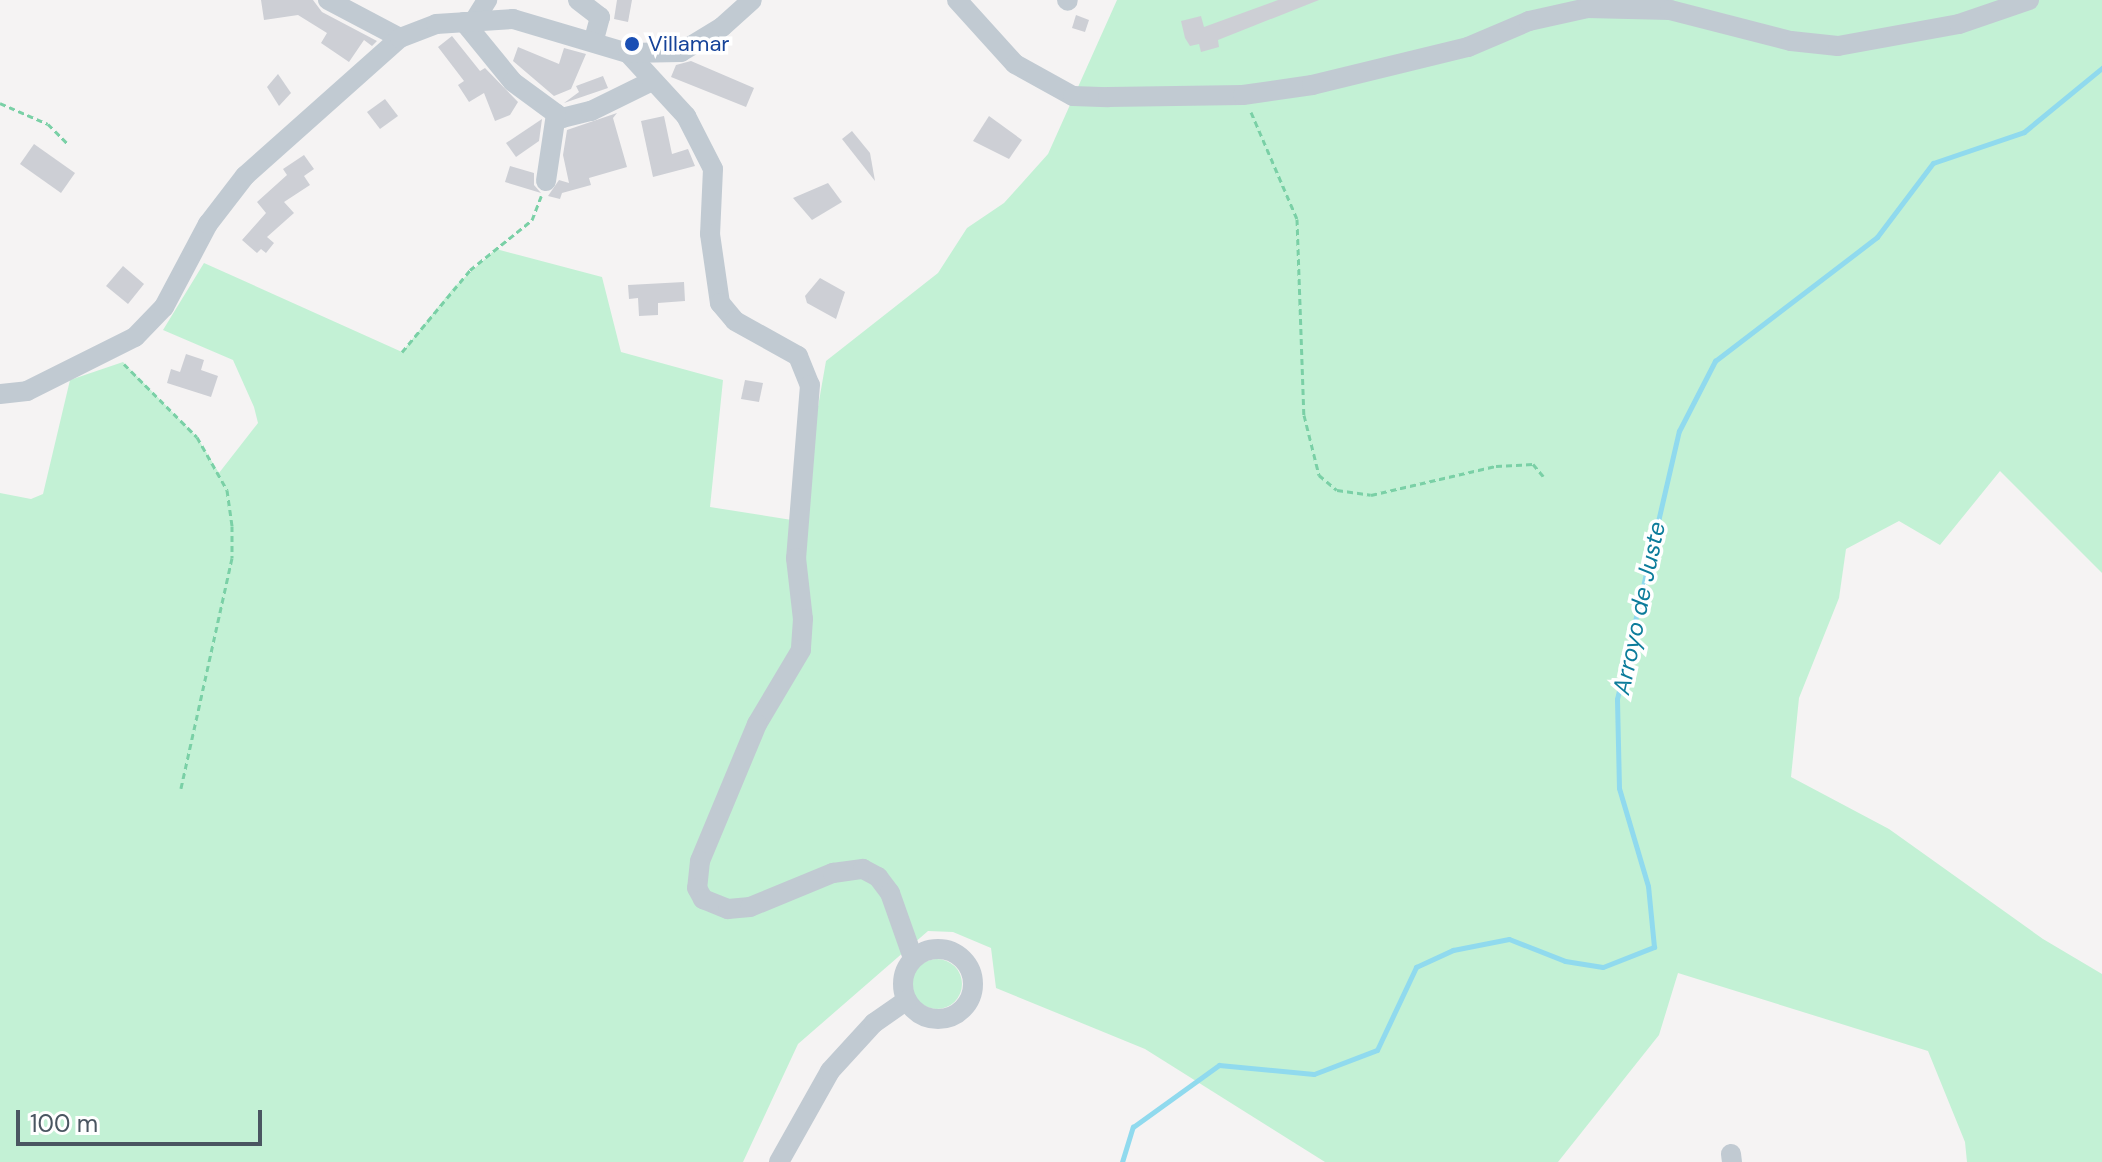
<!DOCTYPE html>
<style>
body{margin:0}
#map{position:relative;width:2102px;height:1162px;overflow:hidden;background:#f5f3f3;font-family:"DM Sans",sans-serif}
div>[style]{position:absolute}
[style*='--x']{left:calc(var(--x)*1px);top:calc(var(--y)*1px);width:calc(var(--w)*1px);rotate:calc(var(--a)*1deg)}
.green>*{inset:0;background:#c3f1d5}
.round{border-radius:50%}
.stream>*{height:5px;margin:-2.5px;padding:0 2.5px;transform-origin:2.5px;border-radius:2.5px;background:#90daee}
.building>*{inset:0;background:#cdcfd5}
.path>*{height:3px;margin-top:-1.5px;transform-origin:0;background:repeating-linear-gradient(90deg,#7ad0a6 0 6px,transparent 0 10px)}
.minor>*{height:20px;margin:-10px;padding:0 10px;transform-origin:10px;border-radius:10px;background:#c1cad2}
.minor>.ring{margin:-10px;padding:0;box-sizing:content-box;background:none;border:20px solid #c1cad2;border-radius:50%}
.dots>*{width:22px;height:22px;translate:-50% -50%;box-sizing:border-box;border:4px solid #fff;border-radius:50%}
span{translate:-50% -50%;white-space:nowrap;text-align:center;line-height:1.15;-webkit-text-stroke:7px #fff;paint-order:stroke}
.transit-label{font-size:22px;color:#164399}
.left{translate:0 -50%;text-align:left}
.water-label{font-size:24px;color:#0c7c9b;font-style:italic}
.scale{position:absolute;left:16px;top:1110px;width:246px;height:36px;box-sizing:border-box;border:4px solid #4a5661;border-top:0;padding-left:10px;font-size:24px;line-height:28px;white-space:nowrap;color:#4a5661;-webkit-text-stroke:6px #fff;paint-order:stroke}
</style>
<div id="map">
<div class="green">
<i style="clip-path:polygon(1117px 0,2102px 0,2102px 573px,2000px 471px,1940px 545px,1899px 521px,1846px 549px,1839px 598px,1799px 698px,1791px 777px,1889px 829px,2043px 939px,2102px 974px,2102px 1162px,1967px 1162px,1965px 1142px,1928px 1051px,1678px 973px,1659px 1035px,1558px 1162px,1325px 1162px,1145px 1049px,996px 988px,991px 948px,953px 932px,928px 931px,798px 1044px,743px 1162px,0 1162px,0 493px,31px 499px,43px 494px,70px 380px,123px 362px,197px 437px,219px 473px,258px 423px,254px 407px,233px 360px,163px 330px,204px 263px,402px 352px,454px 287px,496px 249px,602px 277px,621px 352px,723px 380px,710px 507px,798px 521px,826px 361px,938px 273px,967px 228px,1004px 203px,1048px 154px)"></i>
<i class="round" style="left:912px;top:959px;width:50px;height:50px"></i>
</div>
<div class="stream">
<i style="--x:1122;--y:1162;--w:37;--a:-73"></i>
<i style="--x:1133;--y:1127;--w:106;--a:-35.8"></i>
<i style="--x:1219;--y:1065;--w:95;--a:5.4"></i>
<i style="--x:1314;--y:1074;--w:67;--a:-20.9"></i>
<i style="--x:1377;--y:1050;--w:92;--a:-64.8"></i>
<i style="--x:1416;--y:967;--w:41;--a:-24.7"></i>
<i style="--x:1453;--y:950;--w:57;--a:-11.1"></i>
<i style="--x:1509;--y:939;--w:60;--a:21.4"></i>
<i style="--x:1565;--y:961;--w:38;--a:9"></i>
<i style="--x:1603;--y:967;--w:55;--a:-21.4"></i>
<i style="--x:1654;--y:947;--w:61;--a:-95.6"></i>
<i style="--x:1648;--y:886;--w:102;--a:-106.5"></i>
<i style="--x:1619;--y:788;--w:89;--a:-91.3"></i>
<i style="--x:1617;--y:699;--w:275;--a:-77"></i>
<i style="--x:1679;--y:431;--w:79;--a:-62.8"></i>
<i style="--x:1715;--y:361;--w:204;--a:-37.4"></i>
<i style="--x:1877;--y:237;--w:93;--a:-52.9"></i>
<i style="--x:1933;--y:163;--w:96;--a:-18.8"></i>
<i style="--x:2024;--y:132;--w:101;--a:-39.4"></i>
</div>
<div class="building">
<i style="clip-path:polygon(261px 0,313px 0,322px 12px,377px 41px,372px 46px,364px 40px,349px 62px,321px 43px,327px 33px,298px 15px,264px 20px)"></i>
<i style="clip-path:polygon(617px 0,632px 0,628px 22px,614px 19px)"></i>
<i style="clip-path:polygon(1278px 0,1319px 0,1218px 40px,1219px 47px,1201px 52px,1199px 44px,1190px 46px,1185px 38px,1181px 21px,1201px 16px,1204px 27px)"></i>
<i style="clip-path:polygon(1076px 15px,1089px 20px,1085px 32px,1072px 28px)"></i>
<i style="clip-path:polygon(452px 36px,480px 71px,485px 68px,518px 102px,510px 115px,495px 121px,484px 93px,469px 102px,458px 85px,464px 81px,438px 47px)"></i>
<i style="clip-path:polygon(518px 47px,559px 64px,564px 48px,586px 54px,571px 89px,554px 96px,513px 61px)"></i>
<i style="clip-path:polygon(691px 61px,754px 88px,746px 107px,671px 77px,676px 65px)"></i>
<i style="clip-path:polygon(278px 74px,291px 93px,279px 106px,267px 87px)"></i>
<i style="clip-path:polygon(603px 76px,608px 88px,564px 103px,579px 92px,576px 86px)"></i>
<i style="clip-path:polygon(385px 99px,398px 116px,380px 129px,367px 112px)"></i>
<i style="clip-path:polygon(617px 113px,613px 118px,627px 167px,589px 178px,591px 185px,562px 193px,560px 199px,548px 196px,559px 180px,569px 183px,563px 155px,567px 130px)"></i>
<i style="clip-path:polygon(664px 116px,672px 154px,688px 149px,695px 166px,653px 177px,641px 121px)"></i>
<i style="clip-path:polygon(989px 116px,1022px 140px,1009px 159px,973px 141px)"></i>
<i style="clip-path:polygon(542px 119px,539px 141px,516px 157px,506px 143px)"></i>
<i style="clip-path:polygon(852px 131px,870px 153px,875px 181px,842px 139px)"></i>
<i style="clip-path:polygon(34px 144px,75px 173px,61px 193px,20px 164px)"></i>
<i style="clip-path:polygon(304px 155px,314px 169px,304px 176px,310px 185px,284px 202px,294px 213px,267px 237px,274px 243px,266px 253px,261px 249px,257px 253px,242px 240px,266px 213px,257px 202px,287px 175px,283px 169px)"></i>
<i style="clip-path:polygon(510px 166px,534px 173px,534px 185px,541px 193px,505px 182px)"></i>
<i style="clip-path:polygon(828px 183px,842px 202px,812px 220px,793px 198px)"></i>
<i style="clip-path:polygon(123px 266px,144px 284px,128px 304px,106px 286px)"></i>
<i style="clip-path:polygon(820px 278px,845px 292px,836px 319px,807px 303px,805px 296px)"></i>
<i style="clip-path:polygon(684px 282px,685px 301px,658px 303px,658px 315px,639px 316px,638px 298px,629px 299px,628px 285px)"></i>
<i style="clip-path:polygon(186px 354px,204px 360px,201px 370px,218px 376px,211px 397px,167px 383px,171px 369px,180px 372px)"></i>
<i style="clip-path:polygon(745px 380px,763px 383px,759px 402px,741px 399px)"></i>
</div>
<div class="path">
<i style="--x:0;--y:103;--w:52;--a:23.6"></i>
<i style="--x:48;--y:124;--w:27;--a:45"></i>
<i style="--x:1251;--y:112;--w:116;--a:66.7"></i>
<i style="--x:1297;--y:219;--w:196;--a:88"></i>
<i style="--x:1304;--y:415;--w:62;--a:76"></i>
<i style="--x:1319;--y:475;--w:23;--a:40"></i>
<i style="--x:1337;--y:490;--w:34;--a:8"></i>
<i style="--x:1371;--y:495;--w:128;--a:-13.1"></i>
<i style="--x:1496;--y:466;--w:37;--a:-3"></i>
<i style="--x:1533;--y:464;--w:16;--a:50"></i>
<i style="--x:402;--y:352;--w:107;--a:-50.3"></i>
<i style="--x:470;--y:270;--w:80;--a:-38.9"></i>
<i style="--x:532;--y:220;--w:26;--a:-69"></i>
<i style="--x:124;--y:364;--w:103;--a:45"></i>
<i style="--x:197;--y:437;--w:61;--a:60.5"></i>
<i style="--x:227;--y:490;--w:36;--a:82"></i>
<i style="--x:232;--y:526;--w:32;--a:90"></i>
<i style="--x:232;--y:558;--w:236;--a:102.5"></i>
</div>
<div class="minor">
<i style="--x:328;--y:0;--w:81;--a:27.8"></i>
<i style="--x:578;--y:0;--w:28;--a:38"></i>
<i style="--x:600;--y:17;--w:23;--a:105"></i>
<i style="--x:957;--y:0;--w:86;--a:47.8"></i>
<i style="--x:1015;--y:64;--w:66;--a:28.9"></i>
<i style="--x:1073;--y:96;--w:35;--a:2"></i>
<i style="--x:1108;--y:97;--w:135;--a:-0.8"></i>
<i style="--x:1243;--y:95;--w:70;--a:-8.2"></i>
<i style="--x:1312;--y:85;--w:161;--a:-13.7"></i>
<i style="--x:1468;--y:47;--w:66;--a:-23.1"></i>
<i style="--x:1529;--y:21;--w:59;--a:-12.6"></i>
<i style="--x:1587;--y:8;--w:83;--a:1.4"></i>
<i style="--x:1670;--y:10;--w:125;--a:14.4"></i>
<i style="--x:1791;--y:41;--w:47;--a:6.1"></i>
<i style="--x:1838;--y:46;--w:123;--a:-10.3"></i>
<i style="--x:1959;--y:24;--w:74;--a:-18.9"></i>
<i style="--x:1067;--y:0;--w:1;--a:45"></i>
<i style="--x:474;--y:21;--w:25;--a:-58"></i>
<i style="--x:464;--y:22;--w:77;--a:50.8"></i>
<i style="--x:513;--y:82;--w:61;--a:36.3"></i>
<i style="--x:562;--y:118;--w:30;--a:-14"></i>
<i style="--x:591;--y:111;--w:68;--a:-26.2"></i>
<i style="--x:628;--y:53;--w:86;--a:47.4"></i>
<i style="--x:686;--y:116;--w:59;--a:63"></i>
<i style="--x:713;--y:169;--w:65;--a:92.6"></i>
<i style="--x:710;--y:234;--w:70;--a:81.8"></i>
<i style="--x:720;--y:303;--w:23;--a:50"></i>
<i style="--x:735;--y:321;--w:72;--a:29.1"></i>
<i style="--x:798;--y:356;--w:31;--a:68"></i>
<i style="--x:810;--y:385;--w:174;--a:94.6"></i>
<i style="--x:796;--y:558;--w:61;--a:83.5"></i>
<i style="--x:803;--y:619;--w:31;--a:94"></i>
<i style="--x:801;--y:650;--w:86;--a:120.7"></i>
<i style="--x:757;--y:724;--w:148;--a:112.6"></i>
<i style="--x:700;--y:861;--w:27;--a:96"></i>
<i style="--x:697;--y:888;--w:13;--a:61"></i>
<i style="--x:703;--y:899;--w:27;--a:22"></i>
<i style="--x:728;--y:909;--w:22;--a:-5"></i>
<i style="--x:750;--y:907;--w:90;--a:-22.3"></i>
<i style="--x:833;--y:873;--w:30;--a:-8"></i>
<i style="--x:863;--y:869;--w:17;--a:28"></i>
<i style="--x:878;--y:877;--w:20;--a:53"></i>
<i style="--x:890;--y:893;--w:69;--a:70.5"></i>
<i style="--x:546;--y:181;--w:68;--a:-81.5"></i>
<i style="--x:0;--y:394;--w:27;--a:-6"></i>
<i style="--x:27;--y:391;--w:121;--a:-26.6"></i>
<i style="--x:135;--y:337;--w:42;--a:-46"></i>
<i style="--x:164;--y:307;--w:94;--a:-62.1"></i>
<i style="--x:208;--y:224;--w:61;--a:-52.4"></i>
<i style="--x:245;--y:176;--w:208;--a:-41.7"></i>
<i style="--x:400;--y:38;--w:39;--a:-21"></i>
<i style="--x:436;--y:24;--w:77;--a:-3.7"></i>
<i style="--x:513;--y:19;--w:120;--a:16.5"></i>
<i style="--x:628;--y:53;--w:53;--a:-1.1"></i>
<i style="--x:681;--y:52;--w:48;--a:-31.4"></i>
<i style="--x:722;--y:27;--w:40;--a:-42"></i>
<i class="ring" style="left:903px;top:949px;width:50px;height:50px"></i>
<i style="--x:1731;--y:1154;--w:8;--a:83"></i>
<i style="--x:779;--y:1162;--w:104;--a:-60.7"></i>
<i style="--x:830;--y:1071;--w:65;--a:-47.5"></i>
<i style="--x:874;--y:1023;--w:40;--a:-34.9"></i>
</div>
<div class="dots">
<i style="left:632px;top:44px;background:#1a4fb4"></i>
</div>
<div class="transit-label">
<span class="left" style="left:648px;top:44px">Villamar</span>
</div>
<div class="water-label">
<span style="left:1639px;top:608px;rotate:-78deg">Arroyo de Juste</span>
</div>
<div class="scale">100 m</div>
</div>
